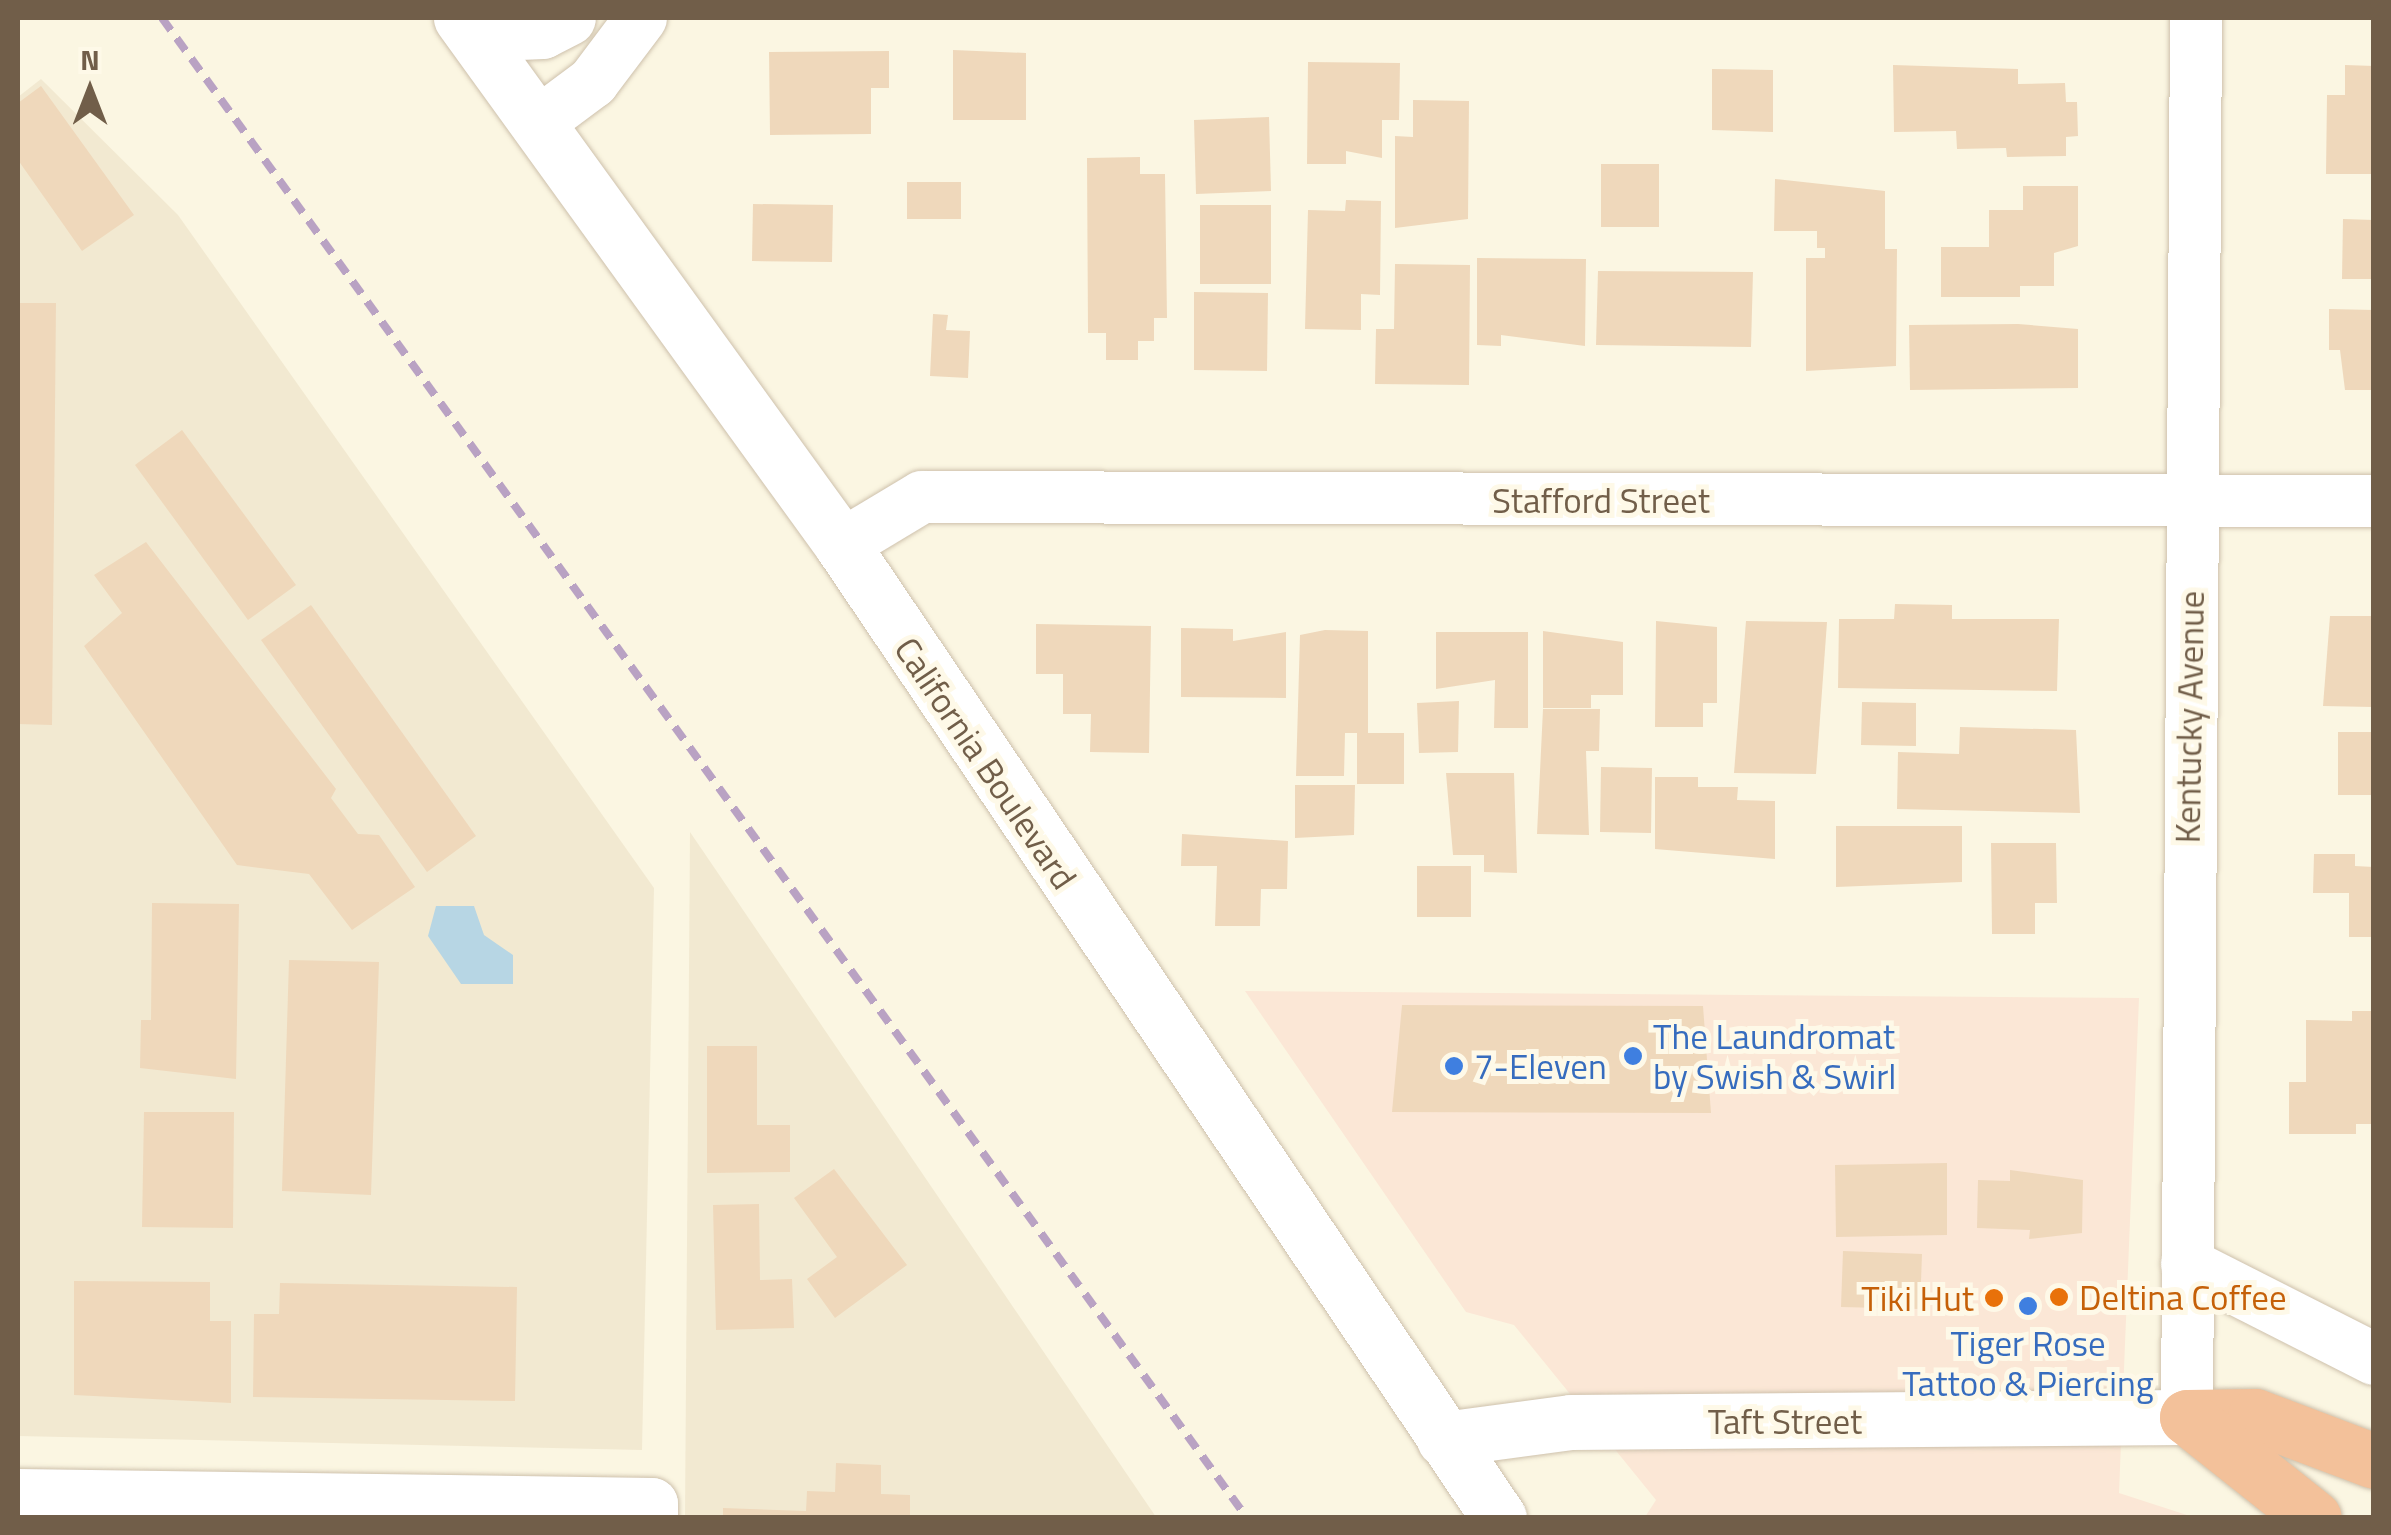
<!DOCTYPE html>
<style>
body{margin:0}
#map{position:relative;width:2391px;height:1535px;overflow:hidden;background:#fbf6e2;font-family:"Titillium Web",sans-serif}
div>[style]{position:absolute}
[style*='--x']{left:calc(var(--x)*1px);top:calc(var(--y)*1px);width:calc(var(--w)*1px);rotate:calc(var(--a)*1deg)}
.residential>*{inset:0;background:#f2e9d1}
.commercial>*{inset:0;background:#fbe7d6}
.water>*{inset:0;background:#b7d6e4}
.building>*{inset:0;background:#efd8bb}
.roads{filter:drop-shadow(0 0 2px #cec1ac) drop-shadow(0 0 2px #cec1ac)}
.minor>*{height:52px;margin:-26px;padding:0 26px;transform-origin:26px;border-radius:26px;background:#fff}
.tertiary>*{height:55px;margin:-27.5px;padding:0 27.5px;transform-origin:27.5px;border-radius:27.5px;background:#fff}
.motorway>*{height:55px;margin:-27.5px;padding:0 27.5px;transform-origin:27.5px;border-radius:27.5px;background:#f3c19a}
.rail>*{height:8px;margin-top:-4px;transform-origin:0;background:repeating-linear-gradient(90deg,#b9a2c3 0 15px,transparent 0 25px)}
.dots>*{width:28px;height:28px;translate:-50% -50%;box-sizing:border-box;border:5px solid #fef9e8;border-radius:50%}
span{translate:-50% -50%;white-space:nowrap;text-align:center;line-height:1.15;-webkit-text-stroke:10px #fef9e8;paint-order:stroke}
.street-label{font-size:35px;color:#715e49}
.shop-label{font-size:35px;color:#366cbe}
.left{translate:0 -50%;text-align:left}
.food-label{font-size:35px;color:#c56008}
.right{translate:-100% -50%;text-align:right}
.frame{position:absolute;inset:0;border:20px solid #715e49;pointer-events:none}
.north{position:absolute;left:40px;top:40px;width:100px;height:100px;-webkit-text-stroke:8px #fef9e8;paint-order:stroke;rotate:0deg;font-size:28px;font-weight:700;line-height:40px;text-align:center;color:#715e49}
.north::after{content:'';display:block;margin:auto;width:35px;height:45px;background:#715e49;clip-path:polygon(50% 0,100% 100%,50% 72%,0 100%)}
</style>
<div id="map">
<div class="residential">
<i style="clip-path:polygon(41px 79px,178px 215px,654px 888px,642px 1450px,18px 1436px,18px 97px)"></i>
<i style="clip-path:polygon(690px 832px,1156px 1517px,685px 1517px)"></i>
</div>
<div class="commercial">
<i style="clip-path:polygon(1245px 991px,2139px 998px,2119px 1493px,2193px 1517px,1645px 1517px,1656px 1500px,1514px 1325px,1466px 1312px)"></i>
</div>
<div class="water">
<i style="clip-path:polygon(436px 906px,474px 906px,484px 935px,513px 955px,513px 984px,461px 984px,428px 936px)"></i>
</div>
<div class="building">
<i style="clip-path:polygon(953px 50px,1026px 53px,1026px 120px,953px 120px)"></i>
<i style="clip-path:polygon(889px 51px,889px 88px,871px 88px,871px 134px,770px 135px,769px 52px)"></i>
<i style="clip-path:polygon(1308px 62px,1400px 63px,1399px 120px,1382px 120px,1382px 158px,1346px 151px,1346px 164px,1307px 164px)"></i>
<i style="clip-path:polygon(1893px 65px,2018px 69px,2018px 84px,2065px 83px,2066px 102px,2077px 102px,2078px 136px,2066px 137px,2066px 156px,2007px 157px,2006px 148px,1957px 149px,1956px 131px,1894px 132px)"></i>
<i style="clip-path:polygon(2345px 65px,2374px 66px,2374px 174px,2326px 174px,2327px 95px,2345px 95px)"></i>
<i style="clip-path:polygon(1712px 69px,1773px 70px,1773px 132px,1712px 130px)"></i>
<i style="clip-path:polygon(41px 86px,134px 215px,82px 251px,18px 160px,18px 103px)"></i>
<i style="clip-path:polygon(1413px 100px,1469px 101px,1468px 219px,1395px 228px,1395px 136px,1413px 137px)"></i>
<i style="clip-path:polygon(1269px 117px,1271px 191px,1196px 194px,1194px 120px)"></i>
<i style="clip-path:polygon(1140px 157px,1140px 174px,1165px 174px,1167px 318px,1154px 318px,1154px 341px,1138px 341px,1138px 360px,1106px 360px,1106px 333px,1088px 333px,1087px 158px)"></i>
<i style="clip-path:polygon(1601px 164px,1659px 164px,1659px 227px,1601px 227px)"></i>
<i style="clip-path:polygon(1775px 179px,1885px 191px,1885px 249px,1897px 249px,1896px 366px,1806px 371px,1806px 258px,1825px 258px,1825px 248px,1817px 248px,1817px 231px,1774px 231px)"></i>
<i style="clip-path:polygon(907px 182px,961px 182px,961px 219px,907px 219px)"></i>
<i style="clip-path:polygon(2023px 186px,2078px 186px,2078px 246px,2054px 253px,2054px 286px,2020px 286px,2020px 297px,1941px 297px,1941px 247px,1989px 247px,1989px 210px,2023px 210px)"></i>
<i style="clip-path:polygon(1346px 200px,1381px 201px,1380px 295px,1361px 294px,1361px 330px,1305px 329px,1308px 210px,1345px 211px)"></i>
<i style="clip-path:polygon(753px 204px,833px 205px,832px 262px,752px 261px)"></i>
<i style="clip-path:polygon(1200px 205px,1271px 205px,1271px 284px,1200px 284px)"></i>
<i style="clip-path:polygon(2343px 219px,2374px 220px,2374px 279px,2342px 279px)"></i>
<i style="clip-path:polygon(1477px 258px,1586px 259px,1585px 346px,1501px 335px,1501px 346px,1477px 345px)"></i>
<i style="clip-path:polygon(1395px 264px,1470px 265px,1469px 385px,1375px 384px,1376px 329px,1394px 329px)"></i>
<i style="clip-path:polygon(1598px 271px,1753px 272px,1751px 347px,1596px 345px)"></i>
<i style="clip-path:polygon(1194px 292px,1268px 293px,1267px 371px,1194px 370px)"></i>
<i style="clip-path:polygon(18px 303px,56px 303px,52px 725px,18px 724px)"></i>
<i style="clip-path:polygon(2329px 309px,2374px 310px,2374px 390px,2345px 390px,2340px 350px,2329px 350px)"></i>
<i style="clip-path:polygon(933px 314px,948px 315px,946px 330px,970px 331px,968px 378px,930px 376px)"></i>
<i style="clip-path:polygon(2018px 324px,2078px 329px,2078px 388px,1910px 390px,1909px 325px)"></i>
<i style="clip-path:polygon(182px 430px,296px 585px,248px 620px,135px 465px)"></i>
<i style="clip-path:polygon(146px 542px,336px 789px,331px 798px,358px 834px,379px 835px,415px 887px,352px 930px,309px 874px,237px 865px,84px 646px,122px 613px,94px 575px)"></i>
<i style="clip-path:polygon(1895px 604px,1952px 605px,1952px 619px,2059px 619px,2057px 691px,1838px 688px,1839px 619px,1894px 619px)"></i>
<i style="clip-path:polygon(311px 605px,476px 836px,427px 872px,261px 640px)"></i>
<i style="clip-path:polygon(2330px 616px,2374px 616px,2372px 707px,2323px 706px)"></i>
<i style="clip-path:polygon(1656px 621px,1717px 627px,1717px 703px,1703px 703px,1703px 727px,1655px 727px)"></i>
<i style="clip-path:polygon(1746px 621px,1827px 622px,1816px 774px,1734px 773px)"></i>
<i style="clip-path:polygon(1036px 624px,1151px 626px,1149px 753px,1090px 752px,1091px 714px,1063px 714px,1063px 674px,1036px 674px)"></i>
<i style="clip-path:polygon(1181px 628px,1233px 629px,1233px 641px,1286px 632px,1286px 698px,1181px 697px)"></i>
<i style="clip-path:polygon(1325px 630px,1368px 631px,1368px 733px,1404px 733px,1404px 784px,1357px 784px,1357px 733px,1345px 733px,1344px 776px,1296px 776px,1300px 635px)"></i>
<i style="clip-path:polygon(1543px 631px,1623px 642px,1623px 695px,1591px 695px,1591px 708px,1543px 708px)"></i>
<i style="clip-path:polygon(1436px 632px,1528px 632px,1528px 728px,1494px 728px,1495px 680px,1436px 689px)"></i>
<i style="clip-path:polygon(1459px 701px,1458px 752px,1419px 753px,1417px 703px)"></i>
<i style="clip-path:polygon(1862px 702px,1916px 703px,1916px 746px,1861px 745px)"></i>
<i style="clip-path:polygon(1543px 709px,1600px 709px,1599px 751px,1586px 751px,1589px 835px,1537px 834px)"></i>
<i style="clip-path:polygon(1960px 727px,2076px 730px,2080px 813px,1897px 809px,1898px 752px,1959px 754px)"></i>
<i style="clip-path:polygon(2338px 732px,2374px 732px,2374px 795px,2338px 795px)"></i>
<i style="clip-path:polygon(1601px 767px,1652px 768px,1651px 833px,1600px 832px)"></i>
<i style="clip-path:polygon(1446px 773px,1514px 773px,1517px 873px,1484px 872px,1484px 855px,1453px 855px)"></i>
<i style="clip-path:polygon(1655px 777px,1698px 777px,1698px 787px,1738px 787px,1737px 800px,1775px 801px,1775px 859px,1655px 849px)"></i>
<i style="clip-path:polygon(1295px 785px,1355px 785px,1354px 835px,1295px 838px)"></i>
<i style="clip-path:polygon(1836px 826px,1962px 826px,1962px 882px,1836px 887px)"></i>
<i style="clip-path:polygon(1182px 834px,1288px 841px,1287px 889px,1261px 889px,1260px 926px,1215px 926px,1217px 866px,1181px 866px)"></i>
<i style="clip-path:polygon(1991px 843px,2056px 843px,2057px 903px,2035px 903px,2035px 934px,1992px 934px)"></i>
<i style="clip-path:polygon(2314px 854px,2355px 854px,2355px 866px,2374px 867px,2374px 937px,2349px 937px,2349px 893px,2313px 893px)"></i>
<i style="clip-path:polygon(1417px 866px,1471px 866px,1471px 917px,1417px 917px)"></i>
<i style="clip-path:polygon(152px 903px,239px 904px,236px 1079px,140px 1068px,141px 1020px,151px 1020px)"></i>
<i style="clip-path:polygon(289px 960px,379px 962px,371px 1195px,282px 1191px)"></i>
<i style="clip-path:polygon(1402px 1005px,1703px 1006px,1711px 1113px,1392px 1112px)"></i>
<i style="clip-path:polygon(2352px 1011px,2374px 1011px,2374px 1124px,2356px 1124px,2356px 1134px,2289px 1134px,2289px 1082px,2306px 1082px,2306px 1020px,2352px 1021px)"></i>
<i style="clip-path:polygon(707px 1046px,757px 1046px,757px 1125px,790px 1125px,790px 1172px,707px 1173px)"></i>
<i style="clip-path:polygon(144px 1112px,234px 1112px,233px 1228px,142px 1227px)"></i>
<i style="clip-path:polygon(1947px 1163px,1947px 1235px,1836px 1237px,1835px 1165px)"></i>
<i style="clip-path:polygon(834px 1169px,907px 1265px,835px 1318px,807px 1279px,837px 1257px,794px 1198px)"></i>
<i style="clip-path:polygon(2010px 1170px,2083px 1180px,2082px 1233px,2029px 1239px,2030px 1230px,1977px 1228px,1978px 1180px,2010px 1181px)"></i>
<i style="clip-path:polygon(759px 1204px,760px 1280px,792px 1279px,794px 1328px,716px 1330px,713px 1205px)"></i>
<i style="clip-path:polygon(1843px 1251px,1922px 1254px,1920px 1309px,1841px 1307px)"></i>
<i style="clip-path:polygon(74px 1281px,210px 1282px,210px 1321px,231px 1321px,231px 1403px,74px 1395px)"></i>
<i style="clip-path:polygon(280px 1283px,517px 1287px,515px 1401px,253px 1397px,254px 1314px,279px 1314px)"></i>
<i style="clip-path:polygon(836px 1463px,881px 1465px,881px 1494px,910px 1495px,910px 1518px,723px 1518px,723px 1508px,806px 1511px,807px 1491px,835px 1492px)"></i>
</div>
<div class="roads">
<div class="minor">
<i style="--x:542;--y:120;--w:64;--a:-36.7"></i>
<i style="--x:593;--y:82;--w:80;--a:-53.1"></i>
<i style="--x:842;--y:545;--w:93;--a:-31"></i>
<i style="--x:922;--y:497;--w:1452;--a:0.16"></i>
<i style="--x:2187;--y:1264;--w:210;--a:26.9"></i>
<i style="--x:2187;--y:1417;--w:1399;--a:-89.63"></i>
<i style="--x:18;--y:1495;--w:634;--a:0.81"></i>
<i style="--x:652;--y:1504;--w:14;--a:90"></i>
</div>
<div class="tertiary">
<i style="--x:461;--y:18;--w:650;--a:54.13"></i>
<i style="--x:842;--y:545;--w:1174;--a:55.97"></i>
<i style="--x:474;--y:34;--w:68;--a:-2.5"></i>
<i style="--x:542;--y:31;--w:29;--a:-27"></i>
<i style="--x:1444;--y:1439;--w:128;--a:-7.6"></i>
<i style="--x:1571;--y:1422;--w:616;--a:-0.47"></i>
</div>
<div class="motorway">
<i style="--x:2187;--y:1417;--w:68;--a:-0.8"></i>
<i style="--x:2255;--y:1416;--w:127;--a:20.7"></i>
<i style="--x:2187;--y:1417;--w:162;--a:38.5"></i>
</div>
</div>
<div class="rail">
<i style="--x:162;--y:18;--w:1851;--a:54.12"></i>
</div>
<div class="dots">
<i style="left:1633px;top:1056px;background:#3f7fe0"></i>
<i style="left:1454px;top:1066px;background:#3f7fe0"></i>
<i style="left:2059px;top:1297px;background:#e8710a"></i>
<i style="left:1994px;top:1298px;background:#e8710a"></i>
<i style="left:2028px;top:1306px;background:#3f7fe0"></i>
</div>
<div class="street-label">
<span style="left:1601px;top:500px">Stafford Street</span>
<span style="left:2189px;top:717px;rotate:-89deg">Kentucky Avenue</span>
<span style="left:986px;top:763px;rotate:56deg">California Boulevard</span>
<span style="left:1785px;top:1421px">Taft Street</span>
</div>
<div class="shop-label">
<span class="left" style="left:1653px;top:1056px">The Laundromat<br>by Swish &amp; Swirl</span>
<span class="left" style="left:1474px;top:1066px">7-Eleven</span>
<span style="left:2028px;top:1363px">Tiger Rose<br>Tattoo &amp; Piercing</span>
</div>
<div class="food-label">
<span class="left" style="left:2079px;top:1297px">Deltina Coffee</span>
<span class="right" style="left:1974px;top:1298px">Tiki Hut</span>
</div>
<div class="frame"></div>
<div class="north">N</div>
</div>
